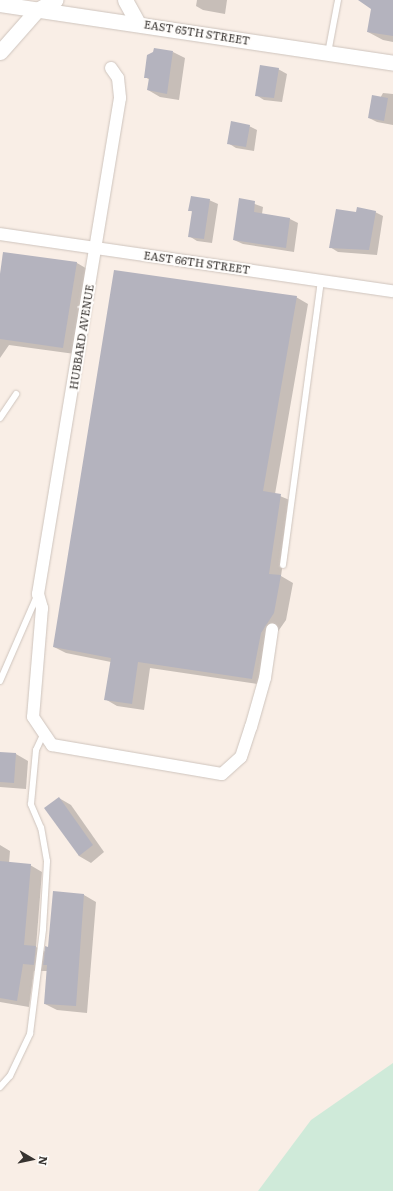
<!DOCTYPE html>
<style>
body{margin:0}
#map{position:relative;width:393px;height:1191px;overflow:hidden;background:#f9eee6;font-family:Literata,serif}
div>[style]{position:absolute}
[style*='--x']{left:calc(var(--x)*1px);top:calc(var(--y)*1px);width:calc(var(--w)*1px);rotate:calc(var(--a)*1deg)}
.green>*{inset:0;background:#cfead9}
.shadow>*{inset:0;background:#0003}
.building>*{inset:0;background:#b4b3be}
.roads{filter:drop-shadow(0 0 1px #cec4bd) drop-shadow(0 0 1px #cec4bd)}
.service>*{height:6px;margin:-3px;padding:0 3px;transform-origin:3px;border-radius:3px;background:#fff}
.minor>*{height:12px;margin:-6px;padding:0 6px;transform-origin:6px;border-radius:6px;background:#fff}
.tertiary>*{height:15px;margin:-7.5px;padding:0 7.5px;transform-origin:7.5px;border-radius:7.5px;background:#fff}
span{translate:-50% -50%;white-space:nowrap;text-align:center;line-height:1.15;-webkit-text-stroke:4px #fffdfb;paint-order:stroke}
.street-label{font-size:11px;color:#373330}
.north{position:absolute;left:12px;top:1139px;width:40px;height:40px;-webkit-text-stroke:3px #fffdfb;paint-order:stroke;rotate:99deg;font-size:11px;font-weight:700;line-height:16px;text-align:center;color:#373330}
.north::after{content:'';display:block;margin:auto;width:14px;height:18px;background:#373330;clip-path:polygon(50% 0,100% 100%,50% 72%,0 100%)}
</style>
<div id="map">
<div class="green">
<i style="clip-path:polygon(393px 1063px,393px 1191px,258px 1191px,311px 1120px)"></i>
</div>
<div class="shadow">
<i style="clip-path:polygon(197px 0,227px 0,225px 14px,203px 10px,196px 6px)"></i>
<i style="clip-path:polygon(367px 0,393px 0,393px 42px,383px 40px,368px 32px,372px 9px)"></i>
<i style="clip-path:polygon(173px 52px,185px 58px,179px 100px,160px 97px,148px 90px,150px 80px,145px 77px)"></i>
<i style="clip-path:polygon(278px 69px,287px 74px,282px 102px,264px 100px,256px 95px)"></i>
<i style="clip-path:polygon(383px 93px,393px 94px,393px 125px,377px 122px,369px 118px)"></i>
<i style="clip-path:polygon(249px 126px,257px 130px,254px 151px,236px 148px,228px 143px)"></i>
<i style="clip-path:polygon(240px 199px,263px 207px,262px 214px,290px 219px,298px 223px,294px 252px,243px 244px,234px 240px)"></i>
<i style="clip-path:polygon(209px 200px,218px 204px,212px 243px,197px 241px,189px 236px,193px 212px,189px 210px)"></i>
<i style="clip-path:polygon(375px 212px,383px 216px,377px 255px,338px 252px,330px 247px,357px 213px)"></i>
<i style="clip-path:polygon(4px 253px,77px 263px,89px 270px,75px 354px,9px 345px,0 358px,0 282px)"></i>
<i style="clip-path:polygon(296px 297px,308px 304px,275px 494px,292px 501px,281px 576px,293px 583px,286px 620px,272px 640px,264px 685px,150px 668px,144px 710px,117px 706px,105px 699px,111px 662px,66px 653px,54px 647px)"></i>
<i style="clip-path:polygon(0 753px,16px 754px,28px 761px,26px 789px,0 787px)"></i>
<i style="clip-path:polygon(59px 798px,71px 805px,104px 852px,91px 863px,79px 856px)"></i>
<i style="clip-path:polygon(0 845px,10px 851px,9px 863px,30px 865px,42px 872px,36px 947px,46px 952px,49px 948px,54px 892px,84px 895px,96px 902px,87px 1013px,57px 1010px,45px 1004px,48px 971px,34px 971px,29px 1007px,0 1002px)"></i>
</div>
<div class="building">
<i style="clip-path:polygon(358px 0,393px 0,393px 36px,367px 32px,371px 9px)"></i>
<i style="clip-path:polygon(154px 48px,173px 51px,167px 94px,147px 90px,149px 78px,144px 78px,147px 55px,153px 52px)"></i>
<i style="clip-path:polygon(260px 65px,279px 68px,274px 98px,255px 96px)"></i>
<i style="clip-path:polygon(372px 95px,388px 98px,384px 121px,368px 118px)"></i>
<i style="clip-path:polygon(231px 121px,250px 125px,246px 147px,227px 144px)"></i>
<i style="clip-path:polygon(191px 196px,210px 199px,204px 239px,188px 237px,192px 211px,188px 211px)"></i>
<i style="clip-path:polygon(239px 198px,255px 201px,254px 212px,290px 218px,286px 248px,233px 240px)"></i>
<i style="clip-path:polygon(357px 207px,376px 211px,369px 250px,329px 248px,336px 209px,356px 212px)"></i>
<i style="clip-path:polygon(3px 252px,77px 262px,63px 348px,0 339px,0 274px)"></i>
<i style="clip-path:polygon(114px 270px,297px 296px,263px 491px,281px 494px,269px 574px,281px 575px,274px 613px,261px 633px,252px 679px,138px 662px,132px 704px,104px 700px,111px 658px,53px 647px)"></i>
<i style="clip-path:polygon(0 752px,16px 753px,14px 783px,0 782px)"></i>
<i style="clip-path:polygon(59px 797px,93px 845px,79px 856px,44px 808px)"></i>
<i style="clip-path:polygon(0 861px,31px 864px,24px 945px,36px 946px,34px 965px,23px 964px,17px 1001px,0 998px)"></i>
<i style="clip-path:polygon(53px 891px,84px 894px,76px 1006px,44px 1004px,47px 965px,43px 965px,45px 946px,48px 947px)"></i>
</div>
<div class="roads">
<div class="service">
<i style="--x:328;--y:53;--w:54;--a:-79.3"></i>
<i style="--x:0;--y:418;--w:29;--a:-56"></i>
<i style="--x:283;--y:565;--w:288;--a:-82.4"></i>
<i style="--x:0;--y:681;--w:93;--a:-66.5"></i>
<i style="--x:0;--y:1087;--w:15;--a:-48"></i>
<i style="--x:10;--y:1076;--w:47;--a:-64.5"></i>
<i style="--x:30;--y:1034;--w:106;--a:-82.9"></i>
<i style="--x:43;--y:929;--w:68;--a:-86.6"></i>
<i style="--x:47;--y:861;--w:34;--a:-100"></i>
<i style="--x:41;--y:828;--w:26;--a:-113"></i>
<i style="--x:31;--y:804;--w:54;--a:-84.7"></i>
<i style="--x:36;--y:750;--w:19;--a:-65"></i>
</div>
<div class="minor">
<i style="--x:111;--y:68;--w:12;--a:55"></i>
<i style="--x:118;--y:78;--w:20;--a:84"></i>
<i style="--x:120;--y:98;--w:503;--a:99.39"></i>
<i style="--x:38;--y:594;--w:15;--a:74"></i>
<i style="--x:42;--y:608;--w:109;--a:94.7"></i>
<i style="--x:33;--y:717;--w:34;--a:56"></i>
<i style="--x:52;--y:745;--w:172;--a:9.7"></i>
<i style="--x:222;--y:774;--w:25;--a:-42"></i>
<i style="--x:241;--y:757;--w:32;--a:-72"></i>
<i style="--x:251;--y:727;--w:51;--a:-74.1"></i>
<i style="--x:265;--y:678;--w:49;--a:-81.7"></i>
<i style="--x:0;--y:234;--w:397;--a:8.3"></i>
</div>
<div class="tertiary">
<i style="--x:125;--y:0;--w:26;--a:61"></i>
<i style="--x:0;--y:4;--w:397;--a:8.5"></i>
<i style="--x:0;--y:52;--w:56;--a:-48.6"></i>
<i style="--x:37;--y:10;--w:21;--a:-29"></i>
</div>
</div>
<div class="street-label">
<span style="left:197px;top:32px;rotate:9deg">EAST 65TH STREET</span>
<span style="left:197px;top:262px;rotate:8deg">EAST 66TH STREET</span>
<span style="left:81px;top:337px;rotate:-81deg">HUBBARD AVENUE</span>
</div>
<div class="north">N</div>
</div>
